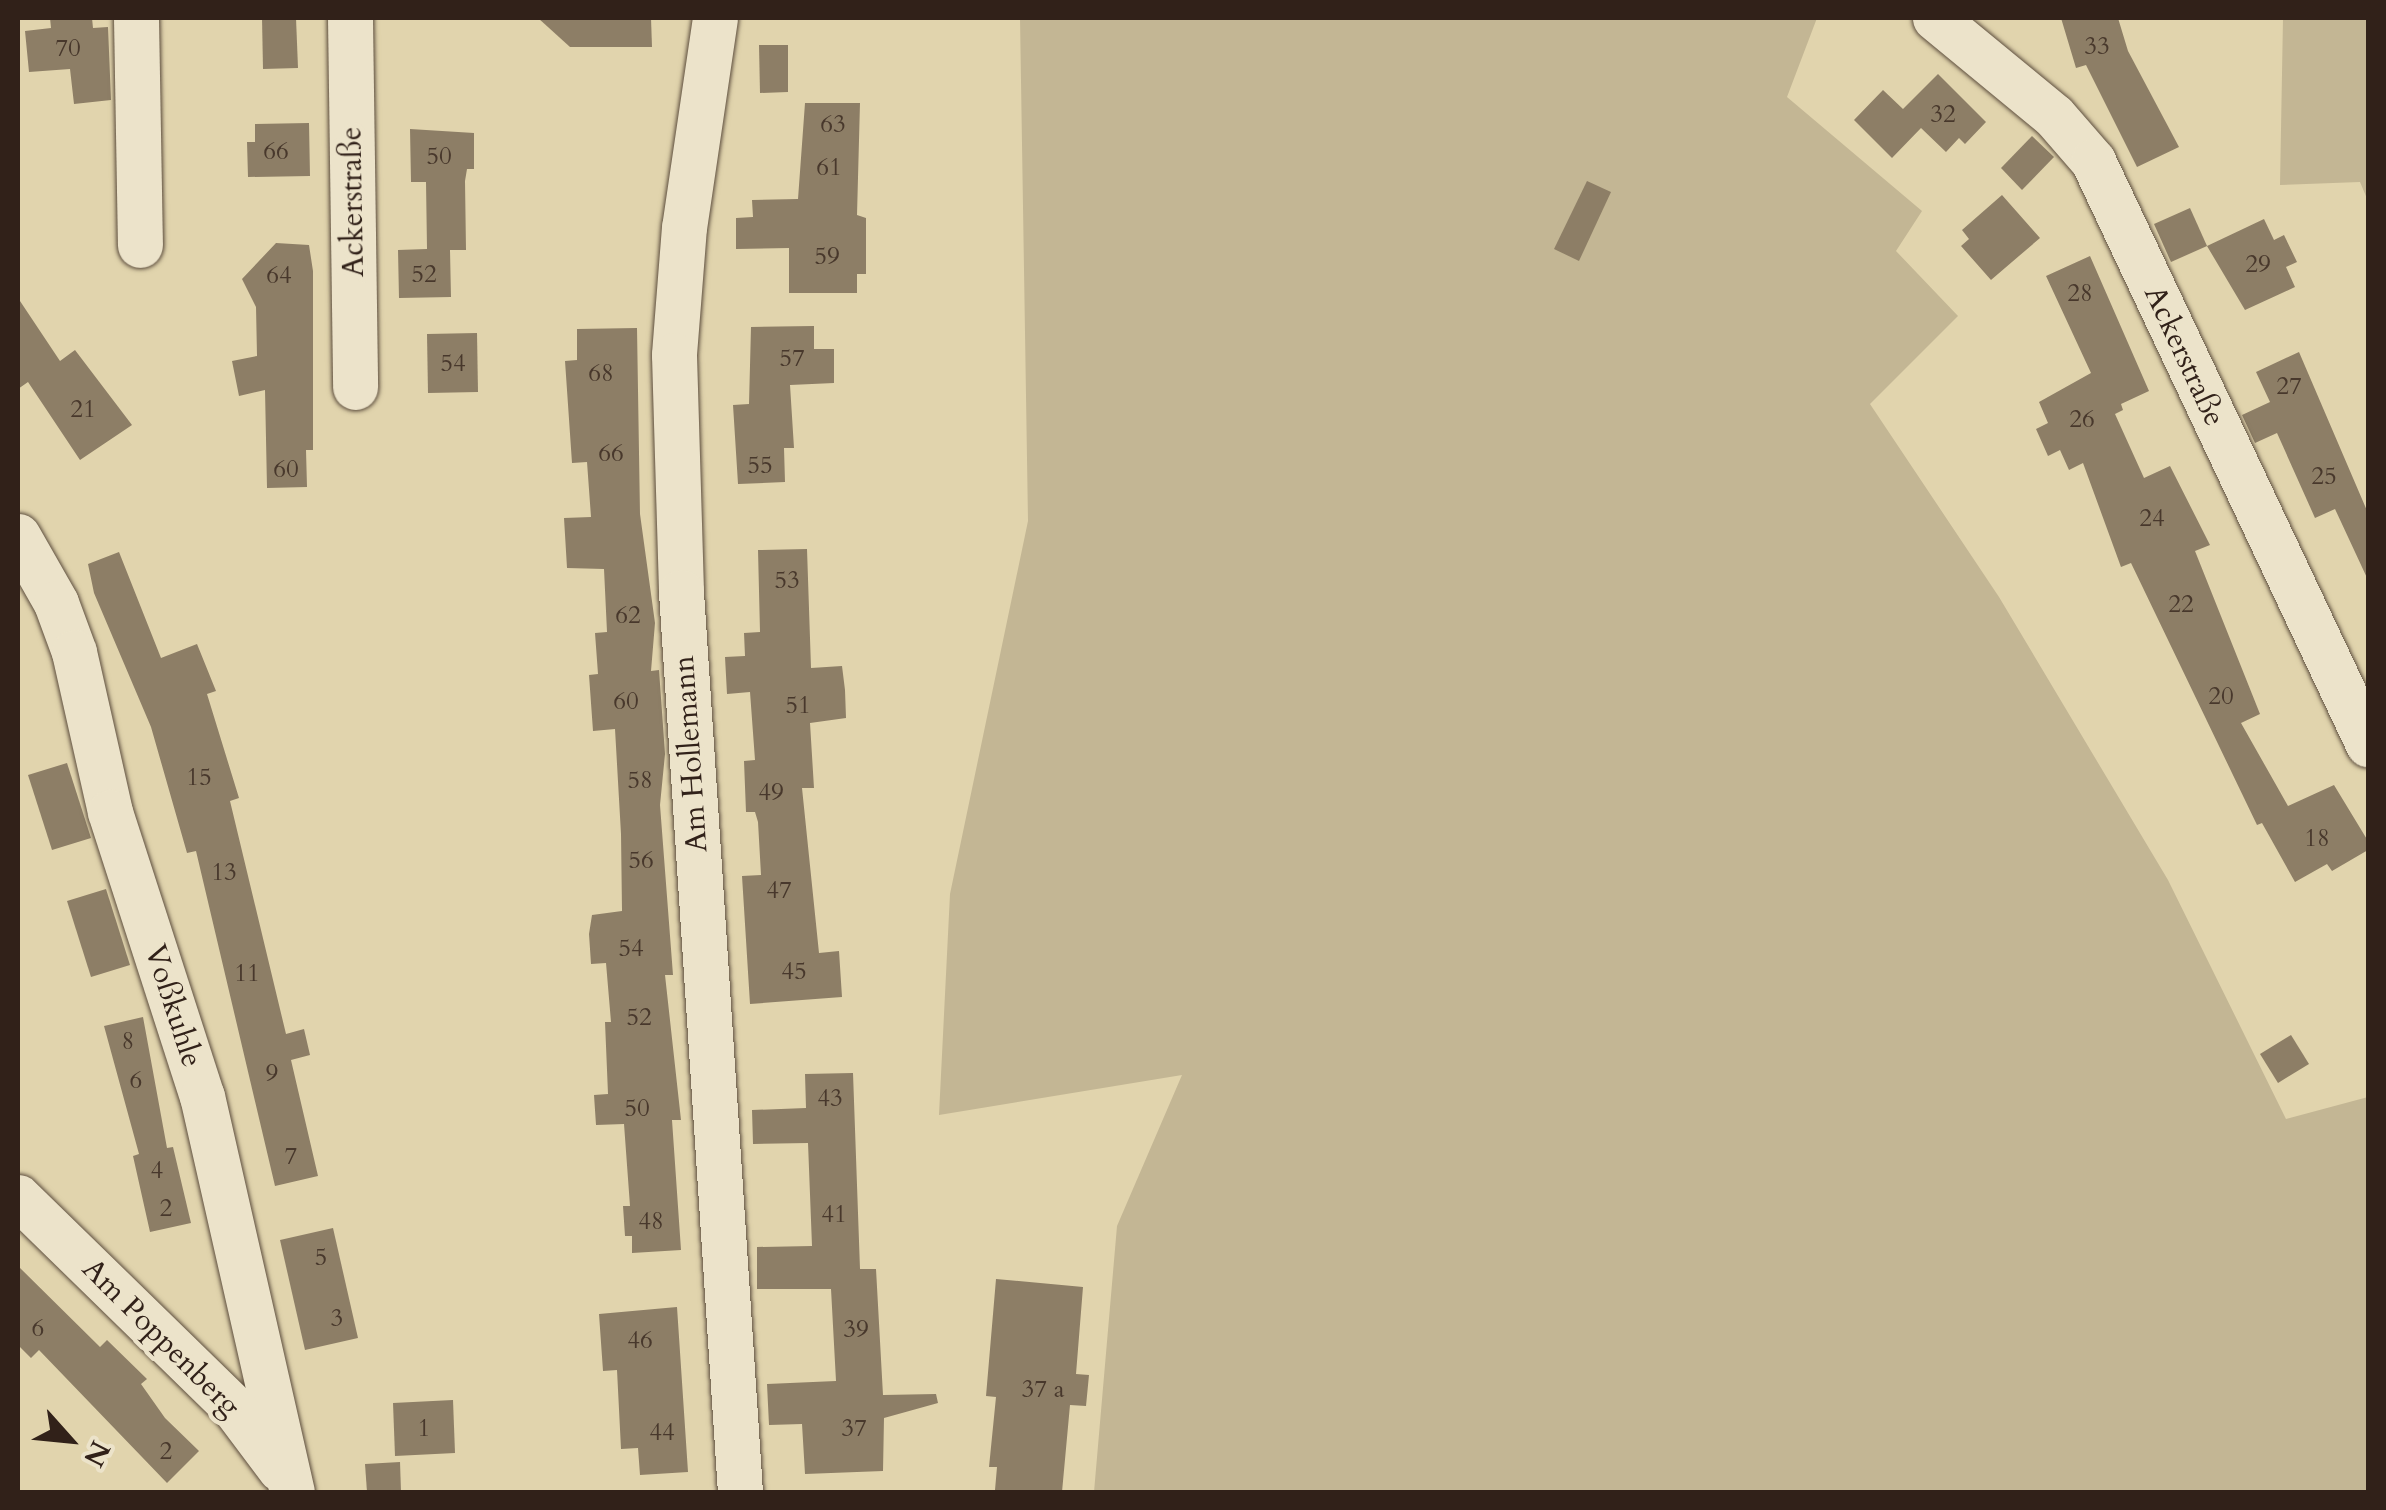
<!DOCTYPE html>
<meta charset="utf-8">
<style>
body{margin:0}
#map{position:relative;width:2386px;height:1510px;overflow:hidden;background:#e1d4ad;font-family:Cardo,serif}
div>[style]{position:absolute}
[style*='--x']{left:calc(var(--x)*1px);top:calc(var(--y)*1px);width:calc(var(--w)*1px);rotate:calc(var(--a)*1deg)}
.green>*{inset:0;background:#c3b694}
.building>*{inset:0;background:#8d7e66}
.roads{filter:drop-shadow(0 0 2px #5d4e3e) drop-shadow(0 0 2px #5d4e3e)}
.minor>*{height:45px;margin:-22.5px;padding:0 22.5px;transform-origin:22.5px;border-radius:22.5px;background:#ece3ca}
span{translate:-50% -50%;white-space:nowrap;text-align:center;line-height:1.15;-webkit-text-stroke:9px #ece3ca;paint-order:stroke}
.number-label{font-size:25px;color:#48382c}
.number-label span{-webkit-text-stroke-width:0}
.street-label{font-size:30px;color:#312119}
.frame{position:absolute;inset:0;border:20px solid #312119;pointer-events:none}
.north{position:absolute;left:20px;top:1390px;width:100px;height:100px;-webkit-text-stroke:8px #ece3ca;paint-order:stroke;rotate:117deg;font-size:28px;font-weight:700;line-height:40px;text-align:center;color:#312119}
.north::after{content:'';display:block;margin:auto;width:35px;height:45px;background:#312119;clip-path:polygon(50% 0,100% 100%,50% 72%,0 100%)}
</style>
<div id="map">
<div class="green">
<i style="clip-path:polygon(1020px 18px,1817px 18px,1787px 97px,1922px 211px,1896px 251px,1958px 316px,1870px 404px,1999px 597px,2168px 880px,2286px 1119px,2368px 1097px,2368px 1492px,1094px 1492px,1117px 1226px,1182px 1075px,939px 1115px,950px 894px,1028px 521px)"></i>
<i style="clip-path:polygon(2283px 18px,2368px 18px,2368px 201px,2360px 182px,2280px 185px)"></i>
</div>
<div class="building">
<i style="clip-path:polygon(50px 18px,92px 18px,93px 28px,108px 27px,111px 100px,74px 104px,70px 69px,29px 72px,25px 31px,51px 28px)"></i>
<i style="clip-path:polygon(262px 18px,296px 18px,298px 68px,263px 69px)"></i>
<i style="clip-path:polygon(538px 18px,651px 18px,652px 47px,570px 47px)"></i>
<i style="clip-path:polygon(2061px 18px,2118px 18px,2128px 51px,2179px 147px,2137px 167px,2086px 65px,2076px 68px)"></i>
<i style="clip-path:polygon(759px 45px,788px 45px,788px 92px,760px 93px)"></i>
<i style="clip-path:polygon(1938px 74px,1986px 122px,1965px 144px,1959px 138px,1946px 152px,1921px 128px,1892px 158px,1854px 120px,1883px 90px,1903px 109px)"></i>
<i style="clip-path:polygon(805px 103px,860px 103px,857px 215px,866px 218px,866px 274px,857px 274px,857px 293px,789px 293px,789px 248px,736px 249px,736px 218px,753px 217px,752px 200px,798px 199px)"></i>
<i style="clip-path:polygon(309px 123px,310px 176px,248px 177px,247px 142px,255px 142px,255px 124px)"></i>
<i style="clip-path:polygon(410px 129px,474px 133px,474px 169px,467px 169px,465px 181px,466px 250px,450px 250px,451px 297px,399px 298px,398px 250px,427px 249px,426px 182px,411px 182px)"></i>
<i style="clip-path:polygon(2032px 136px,2054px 157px,2022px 190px,2001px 168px)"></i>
<i style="clip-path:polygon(1587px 181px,1611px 192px,1579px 261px,1554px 249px)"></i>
<i style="clip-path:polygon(2002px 195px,2040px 238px,1991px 280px,1961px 246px,1969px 239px,1962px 230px)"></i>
<i style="clip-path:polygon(2190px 208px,2207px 246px,2171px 262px,2154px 224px)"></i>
<i style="clip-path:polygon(2264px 219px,2274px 240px,2284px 235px,2297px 262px,2286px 267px,2295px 287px,2245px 310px,2207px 246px)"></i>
<i style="clip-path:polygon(276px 243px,309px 245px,313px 271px,313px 450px,306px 450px,307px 487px,267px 488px,265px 390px,239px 396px,232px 361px,257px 356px,256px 307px,242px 279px)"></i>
<i style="clip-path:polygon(2090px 256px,2149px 391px,2121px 404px,2123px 410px,2115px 414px,2144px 478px,2170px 466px,2210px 545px,2195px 551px,2260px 714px,2241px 723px,2288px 806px,2334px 785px,2368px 841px,2368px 850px,2332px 871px,2327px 864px,2295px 882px,2262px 823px,2257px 825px,2131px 563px,2121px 567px,2083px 463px,2069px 470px,2060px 450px,2048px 456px,2036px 429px,2048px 423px,2039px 402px,2091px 373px,2046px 276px)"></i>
<i style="clip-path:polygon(18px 298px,60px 361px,75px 350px,132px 425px,80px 460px,28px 382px,18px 389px)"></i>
<i style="clip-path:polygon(814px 326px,814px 349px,834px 349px,834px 383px,790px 385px,794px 448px,784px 448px,785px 482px,738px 484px,733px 405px,749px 404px,751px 327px)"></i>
<i style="clip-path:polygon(637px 328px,640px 514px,655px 623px,651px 671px,659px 670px,665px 754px,660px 805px,673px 975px,665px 975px,681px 1120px,672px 1120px,681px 1250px,632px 1253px,632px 1236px,625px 1236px,623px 1206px,630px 1206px,624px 1124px,596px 1125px,594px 1095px,608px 1094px,605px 1022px,611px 1022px,606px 963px,591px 964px,589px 934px,592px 915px,622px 911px,621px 834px,615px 729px,593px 731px,589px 675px,598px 674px,595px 633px,607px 632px,604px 569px,567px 568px,564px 518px,591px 517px,587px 462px,572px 463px,565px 361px,577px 360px,577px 329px)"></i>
<i style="clip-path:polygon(477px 333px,478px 392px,428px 393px,427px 334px)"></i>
<i style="clip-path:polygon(2299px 352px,2368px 513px,2368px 580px,2335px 509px,2315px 518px,2277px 433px,2255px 443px,2242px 415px,2270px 402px,2256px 372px)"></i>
<i style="clip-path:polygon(807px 549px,811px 668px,842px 666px,845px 690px,846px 718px,810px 723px,814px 788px,802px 788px,819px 953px,839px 951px,842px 997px,750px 1004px,742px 876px,761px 875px,758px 822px,755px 812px,746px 812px,744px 761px,755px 760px,750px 692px,727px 694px,725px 657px,745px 656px,744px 633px,760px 632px,758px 550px)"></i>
<i style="clip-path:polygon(119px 552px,161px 658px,197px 644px,216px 691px,207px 694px,239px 798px,230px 801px,286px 1034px,304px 1029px,310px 1055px,291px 1060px,318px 1176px,275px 1186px,196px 851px,187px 853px,151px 727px,94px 593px,88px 564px)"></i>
<i style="clip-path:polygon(67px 763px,91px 838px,52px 850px,28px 775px)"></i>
<i style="clip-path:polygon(106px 889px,130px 965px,91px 977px,67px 901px)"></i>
<i style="clip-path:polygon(143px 1017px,167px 1148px,173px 1147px,191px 1223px,150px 1232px,133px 1156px,139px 1154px,104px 1026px)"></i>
<i style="clip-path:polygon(2291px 1035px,2309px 1064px,2278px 1083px,2260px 1054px)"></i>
<i style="clip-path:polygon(853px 1073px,860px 1269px,876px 1269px,883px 1395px,936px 1394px,938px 1403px,884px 1418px,883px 1471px,805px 1474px,802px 1424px,769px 1425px,767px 1384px,836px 1381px,831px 1289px,757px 1289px,757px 1247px,812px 1246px,808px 1143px,753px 1144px,752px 1110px,806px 1108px,805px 1074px)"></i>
<i style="clip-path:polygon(333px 1228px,358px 1338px,305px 1350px,280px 1240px)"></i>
<i style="clip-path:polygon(18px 1266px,100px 1347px,107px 1340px,147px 1379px,141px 1384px,165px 1418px,199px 1451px,167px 1483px,39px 1350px,31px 1358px,18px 1345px)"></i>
<i style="clip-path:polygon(996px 1279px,1083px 1287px,1076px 1374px,1089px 1375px,1086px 1406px,1070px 1405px,1062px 1492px,995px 1490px,997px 1467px,989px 1467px,996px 1397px,986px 1396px)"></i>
<i style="clip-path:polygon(677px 1307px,688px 1472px,640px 1475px,638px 1448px,621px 1449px,617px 1370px,603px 1371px,599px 1314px)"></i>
<i style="clip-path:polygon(453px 1400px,455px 1453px,395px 1456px,393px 1403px)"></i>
<i style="clip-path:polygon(400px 1462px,401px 1492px,367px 1492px,365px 1464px)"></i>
</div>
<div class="roads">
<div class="minor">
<i style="--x:136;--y:18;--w:227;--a:89"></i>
<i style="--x:350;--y:18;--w:369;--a:89.2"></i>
<i style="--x:715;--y:18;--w:211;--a:98.4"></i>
<i style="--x:684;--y:227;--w:128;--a:94.5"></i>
<i style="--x:674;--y:355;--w:237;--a:88.3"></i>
<i style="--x:681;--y:592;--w:902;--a:86.25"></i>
<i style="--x:1935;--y:18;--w:154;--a:39.5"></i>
<i style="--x:2054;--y:116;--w:60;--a:49.1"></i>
<i style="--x:2093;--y:161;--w:645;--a:64.75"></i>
<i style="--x:18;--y:536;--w:77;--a:60.4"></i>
<i style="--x:56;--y:603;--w:52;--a:69.8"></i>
<i style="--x:74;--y:652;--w:164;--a:77.3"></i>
<i style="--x:110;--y:812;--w:299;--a:72.1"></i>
<i style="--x:202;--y:1096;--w:406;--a:77.2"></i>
<i style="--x:18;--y:1197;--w:303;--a:44.3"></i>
<i style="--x:235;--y:1409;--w:75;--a:53.1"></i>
</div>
</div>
<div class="number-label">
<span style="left:2097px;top:46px">33</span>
<span style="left:68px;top:48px">70</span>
<span style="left:1943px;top:114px">32</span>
<span style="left:833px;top:124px">63</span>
<span style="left:276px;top:151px">66</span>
<span style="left:439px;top:156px">50</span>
<span style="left:829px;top:167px">61</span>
<span style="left:827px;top:256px">59</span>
<span style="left:2258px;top:264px">29</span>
<span style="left:424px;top:274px">52</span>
<span style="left:279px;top:275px">64</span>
<span style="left:2080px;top:293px">28</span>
<span style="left:792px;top:358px">57</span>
<span style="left:453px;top:363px">54</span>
<span style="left:601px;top:373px">68</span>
<span style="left:2289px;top:386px">27</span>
<span style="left:83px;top:409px">21</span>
<span style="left:2082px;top:419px">26</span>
<span style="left:611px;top:453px">66</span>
<span style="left:760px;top:465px">55</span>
<span style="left:286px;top:469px">60</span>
<span style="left:2324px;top:476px">25</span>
<span style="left:2152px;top:518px">24</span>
<span style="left:787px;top:580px">53</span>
<span style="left:2181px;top:604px">22</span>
<span style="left:628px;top:615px">62</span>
<span style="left:2221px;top:696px">20</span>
<span style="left:626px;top:701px">60</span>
<span style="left:798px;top:705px">51</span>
<span style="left:199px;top:777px">15</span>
<span style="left:640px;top:780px">58</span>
<span style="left:771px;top:792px">49</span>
<span style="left:2317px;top:838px">18</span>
<span style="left:641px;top:860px">56</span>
<span style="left:224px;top:872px">13</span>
<span style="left:779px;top:890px">47</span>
<span style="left:631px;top:948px">54</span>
<span style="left:794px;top:971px">45</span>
<span style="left:247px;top:973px">11</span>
<span style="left:639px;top:1017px">52</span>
<span style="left:128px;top:1041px">8</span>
<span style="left:272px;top:1073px">9</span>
<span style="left:136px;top:1080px">6</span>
<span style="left:830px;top:1098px">43</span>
<span style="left:637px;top:1108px">50</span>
<span style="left:291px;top:1156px">7</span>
<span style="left:157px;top:1170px">4</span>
<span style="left:166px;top:1208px">2</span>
<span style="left:834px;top:1214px">41</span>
<span style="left:651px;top:1221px">48</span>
<span style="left:321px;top:1257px">5</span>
<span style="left:337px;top:1318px">3</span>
<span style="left:38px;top:1328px">6</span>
<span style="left:856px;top:1329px">39</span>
<span style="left:640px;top:1340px">46</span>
<span style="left:1043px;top:1389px">37 a</span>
<span style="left:424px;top:1428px">1</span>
<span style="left:854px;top:1428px">37</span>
<span style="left:662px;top:1432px">44</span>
<span style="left:166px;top:1451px">2</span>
</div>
<div class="street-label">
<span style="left:353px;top:202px;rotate:-91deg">Ackerstraße</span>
<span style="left:2184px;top:356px;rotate:65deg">Ackerstraße</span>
<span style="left:691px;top:754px;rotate:-94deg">Am Hollemann</span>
<span style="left:173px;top:1006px;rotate:72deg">Voßkuhle</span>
<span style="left:161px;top:1338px;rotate:45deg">Am Poppenberg</span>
</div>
<div class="frame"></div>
<div class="north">N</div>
</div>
